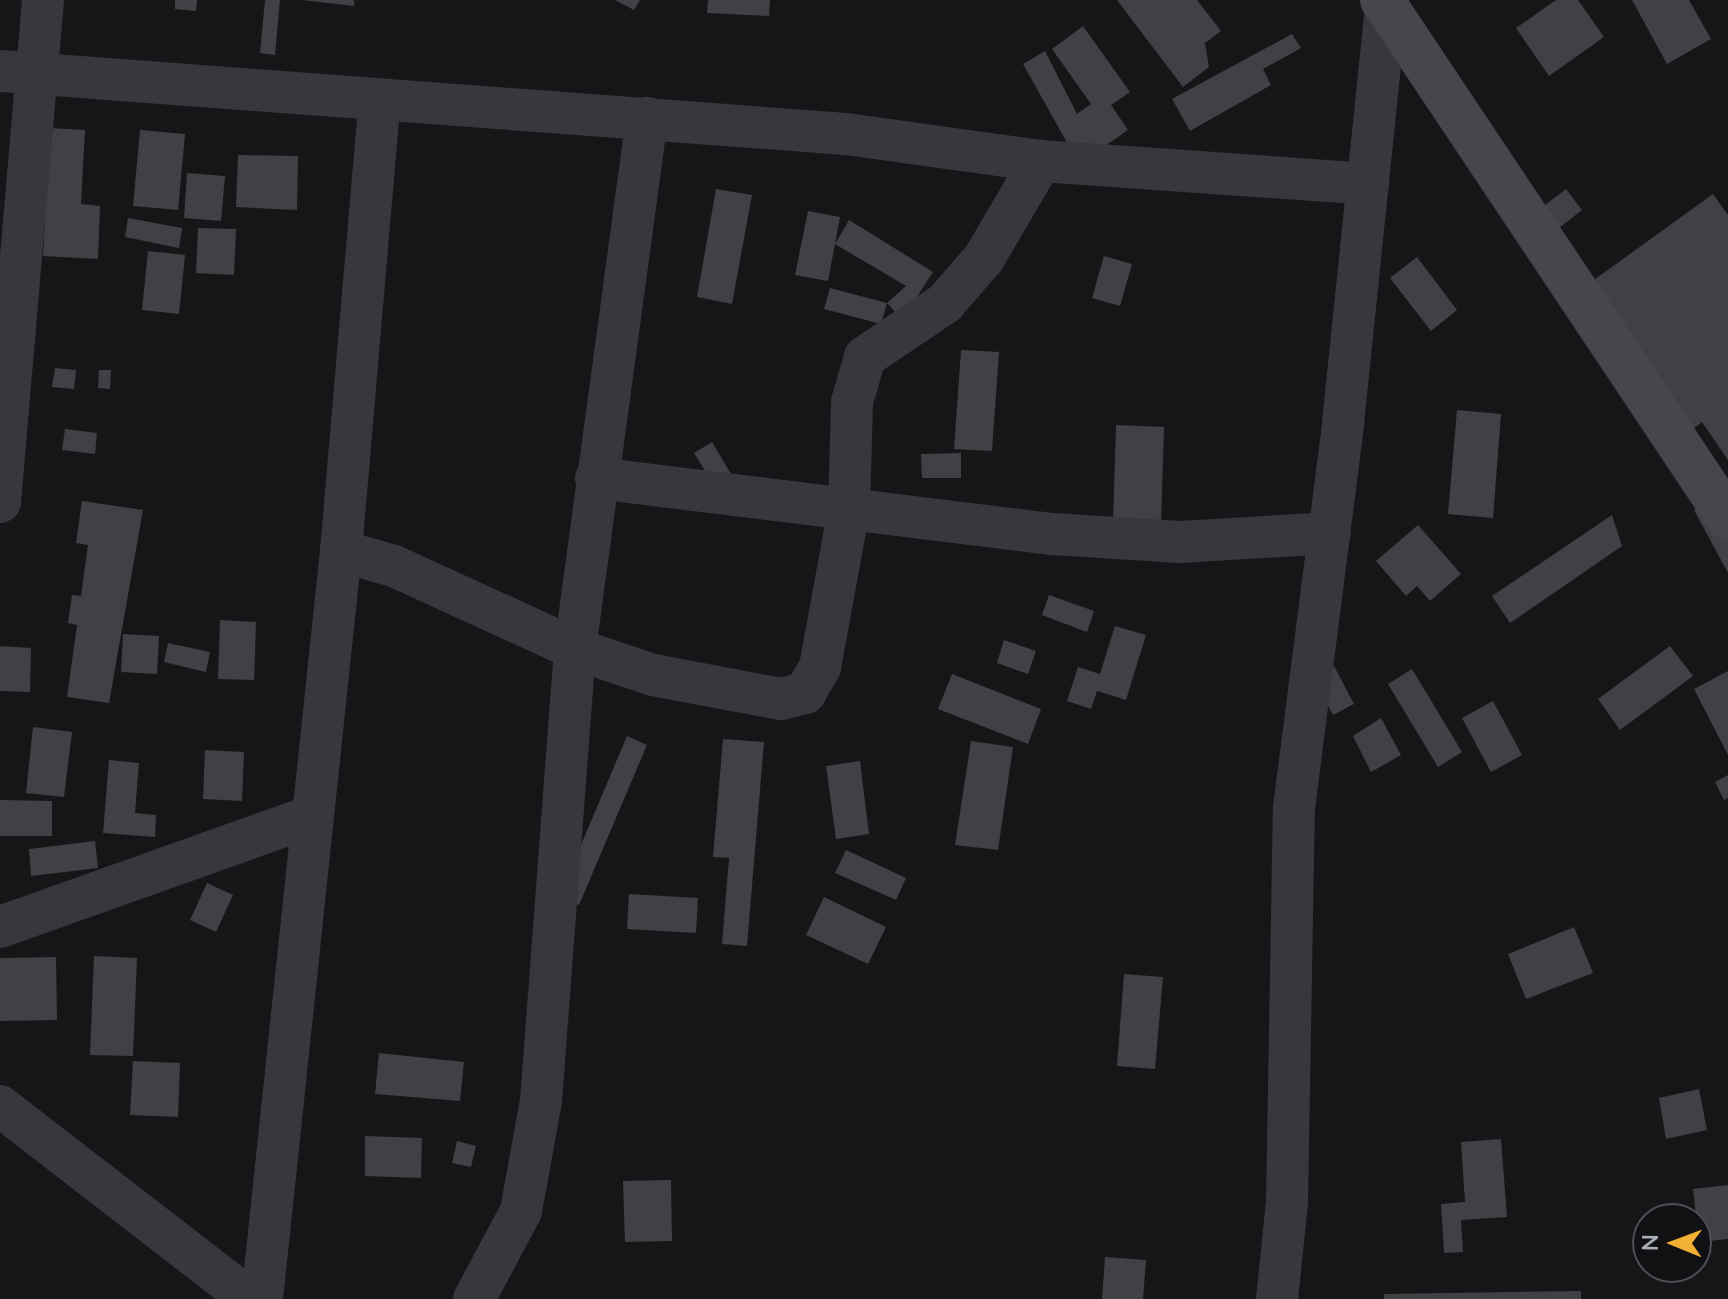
<!DOCTYPE html>
<style>
body{margin:0}
#map{position:relative;width:1728px;height:1299px;overflow:hidden;background:#161618;font-family:Lato,sans-serif}
div>[style]{position:absolute}
[style*='--x']{left:calc(var(--x)*1px);top:calc(var(--y)*1px);width:calc(var(--w)*1px);rotate:calc(var(--a)*1deg)}
.building>*{inset:0;background:#404145}
.street>*{height:42px;margin:-21px;padding:0 21px;transform-origin:21px;border-radius:21px;background:#37383d}
.secondary>*{height:44px;margin:-22px;padding:0 22px;transform-origin:22px;border-radius:22px;background:#45474d}
span{translate:-50% -50%;white-space:nowrap;text-align:center;line-height:1.15;-webkit-text-stroke:8px #111113;paint-order:stroke}
.north{position:absolute;left:1632px;top:1203px;width:80px;height:80px;box-sizing:border-box;background:#111113;border:2px solid #4d4f55;border-radius:50%;rotate:271deg;font-size:22px;font-weight:700;line-height:32px;text-align:center;color:#a8adb8}
.north::after{content:'';display:block;margin:auto;width:28px;height:36px;background:#f2b134;clip-path:polygon(50% 0,100% 100%,50% 72%,0 100%)}
</style>
<div id="map">
<div class="building">
<i style="clip-path:polygon(175px 0,197px 0,196px 11px,175px 9px)"></i>
<i style="clip-path:polygon(265px 0,280px 0,275px 55px,260px 53px)"></i>
<i style="clip-path:polygon(301px 0,354px 0,354px 6px)"></i>
<i style="clip-path:polygon(615px 0,640px 0,634px 10px)"></i>
<i style="clip-path:polygon(708px 0,770px 0,769px 16px,707px 13px)"></i>
<i style="clip-path:polygon(1117px 0,1197px 0,1221px 31px,1205px 43px,1209px 67px,1183px 87px)"></i>
<i style="clip-path:polygon(1556px 0,1578px 0,1604px 37px,1549px 76px,1516px 28px)"></i>
<i style="clip-path:polygon(1632px 0,1689px 0,1711px 39px,1667px 64px)"></i>
<i style="clip-path:polygon(1083px 26px,1130px 92px,1111px 105px,1128px 130px,1079px 164px,1023px 64px,1045px 51px,1077px 114px,1091px 104px,1052px 49px)"></i>
<i style="clip-path:polygon(1292px 34px,1301px 48px,1263px 69px,1271px 85px,1190px 131px,1172px 99px)"></i>
<i style="clip-path:polygon(50px 128px,85px 130px,81px 204px,100px 206px,98px 259px,43px 256px)"></i>
<i style="clip-path:polygon(140px 130px,185px 134px,178px 210px,133px 206px)"></i>
<i style="clip-path:polygon(238px 155px,298px 156px,297px 210px,236px 207px)"></i>
<i style="clip-path:polygon(187px 173px,225px 176px,221px 221px,184px 218px)"></i>
<i style="clip-path:polygon(716px 189px,752px 195px,732px 304px,697px 297px)"></i>
<i style="clip-path:polygon(1566px 189px,1582px 210px,1549px 236px,1532px 215px)"></i>
<i style="clip-path:polygon(1713px 194px,1728px 215px,1728px 460px,1702px 422px,1684px 436px,1580px 290px)"></i>
<i style="clip-path:polygon(808px 211px,840px 217px,835px 244px,849px 220px,933px 272px,902px 320px,887px 303px,881px 324px,824px 309px,830px 288px,887px 303px,906px 286px,835px 244px,828px 281px,795px 275px)"></i>
<i style="clip-path:polygon(128px 218px,182px 228px,179px 248px,125px 237px)"></i>
<i style="clip-path:polygon(198px 228px,236px 229px,234px 275px,196px 273px)"></i>
<i style="clip-path:polygon(148px 251px,185px 255px,179px 314px,142px 310px)"></i>
<i style="clip-path:polygon(1104px 256px,1132px 264px,1120px 306px,1092px 298px)"></i>
<i style="clip-path:polygon(1417px 257px,1457px 310px,1431px 331px,1390px 278px)"></i>
<i style="clip-path:polygon(961px 350px,999px 352px,992px 451px,954px 449px)"></i>
<i style="clip-path:polygon(55px 368px,76px 370px,74px 389px,52px 387px)"></i>
<i style="clip-path:polygon(99px 370px,111px 370px,110px 389px,98px 388px)"></i>
<i style="clip-path:polygon(1457px 410px,1501px 414px,1493px 518px,1448px 514px)"></i>
<i style="clip-path:polygon(1116px 425px,1164px 427px,1161px 523px,1113px 522px)"></i>
<i style="clip-path:polygon(65px 429px,97px 433px,95px 454px,62px 450px)"></i>
<i style="clip-path:polygon(712px 442px,731px 474px,714px 485px,694px 453px)"></i>
<i style="clip-path:polygon(961px 453px,961px 478px,922px 478px,921px 454px)"></i>
<i style="clip-path:polygon(82px 501px,143px 510px,109px 703px,67px 697px,77px 625px,68px 623px,72px 595px,81px 596px,88px 545px,76px 543px)"></i>
<i style="clip-path:polygon(1709px 502px,1728px 537px,1728px 573px,1694px 510px)"></i>
<i style="clip-path:polygon(1612px 515px,1622px 546px,1510px 623px,1492px 596px)"></i>
<i style="clip-path:polygon(1418px 525px,1461px 574px,1430px 601px,1417px 586px,1406px 596px,1376px 561px)"></i>
<i style="clip-path:polygon(1049px 595px,1094px 611px,1087px 632px,1042px 615px)"></i>
<i style="clip-path:polygon(220px 620px,256px 622px,254px 680px,218px 679px)"></i>
<i style="clip-path:polygon(1115px 626px,1146px 635px,1126px 700px,1097px 691px,1091px 709px,1067px 701px,1078px 667px,1100px 674px)"></i>
<i style="clip-path:polygon(123px 634px,159px 636px,157px 674px,121px 672px)"></i>
<i style="clip-path:polygon(1004px 640px,1036px 651px,1028px 674px,997px 663px)"></i>
<i style="clip-path:polygon(168px 643px,210px 652px,206px 672px,164px 662px)"></i>
<i style="clip-path:polygon(0 646px,31px 648px,30px 692px,0 691px)"></i>
<i style="clip-path:polygon(1670px 646px,1693px 676px,1620px 730px,1598px 699px)"></i>
<i style="clip-path:polygon(1334px 666px,1354px 704px,1333px 715px,1313px 678px)"></i>
<i style="clip-path:polygon(1412px 669px,1462px 752px,1438px 767px,1388px 684px)"></i>
<i style="clip-path:polygon(1728px 671px,1728px 755px,1694px 689px)"></i>
<i style="clip-path:polygon(952px 674px,1041px 709px,1028px 744px,938px 709px)"></i>
<i style="clip-path:polygon(1493px 701px,1522px 755px,1491px 772px,1462px 718px)"></i>
<i style="clip-path:polygon(1381px 718px,1401px 755px,1371px 772px,1353px 736px)"></i>
<i style="clip-path:polygon(33px 727px,72px 732px,64px 797px,26px 793px)"></i>
<i style="clip-path:polygon(627px 736px,647px 745px,579px 905px,559px 897px)"></i>
<i style="clip-path:polygon(723px 739px,764px 742px,747px 946px,722px 944px,729px 858px,713px 857px)"></i>
<i style="clip-path:polygon(971px 741px,1013px 747px,998px 850px,955px 845px)"></i>
<i style="clip-path:polygon(205px 750px,244px 752px,242px 801px,203px 799px)"></i>
<i style="clip-path:polygon(109px 760px,139px 763px,135px 813px,156px 815px,155px 837px,103px 833px)"></i>
<i style="clip-path:polygon(860px 761px,869px 834px,836px 839px,826px 766px)"></i>
<i style="clip-path:polygon(1728px 775px,1728px 798px,1724px 800px,1715px 782px)"></i>
<i style="clip-path:polygon(0 800px,52px 801px,52px 836px,0 836px)"></i>
<i style="clip-path:polygon(95px 841px,98px 868px,31px 876px,29px 849px)"></i>
<i style="clip-path:polygon(846px 850px,906px 878px,896px 900px,835px 873px)"></i>
<i style="clip-path:polygon(207px 883px,233px 895px,216px 932px,190px 920px)"></i>
<i style="clip-path:polygon(629px 894px,698px 898px,696px 933px,627px 929px)"></i>
<i style="clip-path:polygon(824px 897px,886px 927px,868px 964px,806px 935px)"></i>
<i style="clip-path:polygon(1574px 927px,1593px 973px,1526px 999px,1508px 954px)"></i>
<i style="clip-path:polygon(94px 956px,137px 958px,133px 1056px,90px 1055px)"></i>
<i style="clip-path:polygon(56px 957px,57px 1020px,0 1021px,0 958px)"></i>
<i style="clip-path:polygon(1124px 974px,1163px 977px,1155px 1069px,1117px 1066px)"></i>
<i style="clip-path:polygon(379px 1053px,464px 1062px,460px 1101px,375px 1094px)"></i>
<i style="clip-path:polygon(133px 1061px,180px 1063px,178px 1117px,130px 1115px)"></i>
<i style="clip-path:polygon(1699px 1089px,1707px 1130px,1666px 1139px,1659px 1098px)"></i>
<i style="clip-path:polygon(365px 1136px,422px 1138px,421px 1178px,365px 1176px)"></i>
<i style="clip-path:polygon(1501px 1139px,1507px 1217px,1461px 1220px,1463px 1252px,1444px 1253px,1441px 1204px,1465px 1202px,1461px 1142px)"></i>
<i style="clip-path:polygon(457px 1141px,476px 1146px,471px 1167px,452px 1163px)"></i>
<i style="clip-path:polygon(671px 1180px,672px 1241px,625px 1242px,623px 1181px)"></i>
<i style="clip-path:polygon(1728px 1185px,1728px 1239px,1699px 1242px,1693px 1189px)"></i>
<i style="clip-path:polygon(1105px 1257px,1146px 1260px,1143px 1299px,1102px 1299px)"></i>
<i style="clip-path:polygon(1581px 1291px,1581px 1299px,1384px 1299px,1384px 1294px)"></i>
</div>
<div class="street">
<i style="--x:0;--y:71;--w:848;--a:4.26"></i>
<i style="--x:846;--y:134;--w:197;--a:7.9"></i>
<i style="--x:1041;--y:161;--w:328;--a:4"></i>
<i style="--x:596;--y:478;--w:460;--a:7"></i>
<i style="--x:1053;--y:534;--w:127;--a:3.6"></i>
<i style="--x:1180;--y:542;--w:150;--a:-3.4"></i>
<i style="--x:0;--y:502;--w:504;--a:-85.1"></i>
<i style="--x:341;--y:551;--w:55;--a:15.8"></i>
<i style="--x:394;--y:566;--w:199;--a:24.6"></i>
<i style="--x:575;--y:649;--w:82;--a:18.4"></i>
<i style="--x:653;--y:675;--w:130;--a:10.6"></i>
<i style="--x:781;--y:699;--w:25;--a:-14"></i>
<i style="--x:805;--y:693;--w:30;--a:-60"></i>
<i style="--x:820;--y:667;--w:161;--a:-79.6"></i>
<i style="--x:849;--y:509;--w:107;--a:-88.4"></i>
<i style="--x:852;--y:402;--w:47;--a:-73.9"></i>
<i style="--x:865;--y:357;--w:97;--a:-34"></i>
<i style="--x:945;--y:303;--w:60;--a:-49.1"></i>
<i style="--x:984;--y:258;--w:113;--a:-59.6"></i>
<i style="--x:0;--y:927;--w:331;--a:-19.6"></i>
<i style="--x:0;--y:1106;--w:316;--a:37.7"></i>
<i style="--x:262;--y:1299;--w:752;--a:-83.97"></i>
<i style="--x:341;--y:551;--w:453;--a:-85.1"></i>
<i style="--x:474;--y:1299;--w:100;--a:-61.9"></i>
<i style="--x:521;--y:1211;--w:112;--a:-79.7"></i>
<i style="--x:541;--y:1101;--w:453;--a:-85.7"></i>
<i style="--x:575;--y:649;--w:536;--a:-82.28"></i>
<i style="--x:1277;--y:1299;--w:98;--a:-84.1"></i>
<i style="--x:1287;--y:1202;--w:394;--a:-89"></i>
<i style="--x:1294;--y:808;--w:388;--a:-82.7"></i>
<i style="--x:1343;--y:423;--w:420;--a:-84.1"></i>
</div>
<div class="secondary">
<i style="--x:1382;--y:0;--w:623;--a:56.26"></i>
</div>
<div class="north">N</div>
</div>
